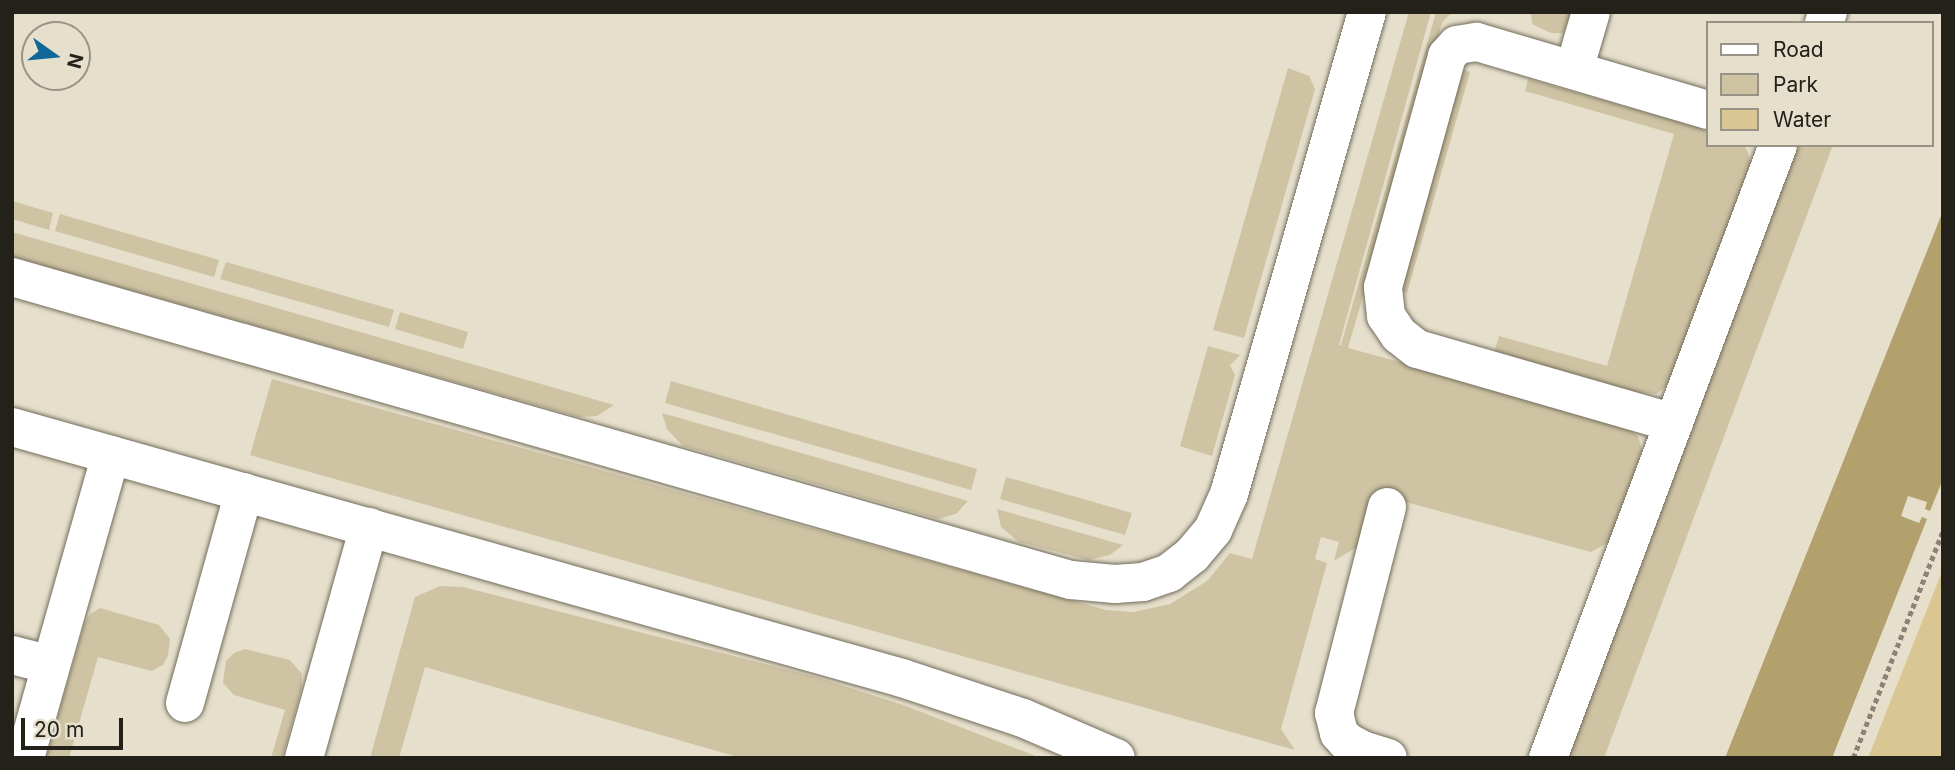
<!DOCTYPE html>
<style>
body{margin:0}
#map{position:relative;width:1955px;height:770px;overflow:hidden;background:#e6dfcc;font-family:Inter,sans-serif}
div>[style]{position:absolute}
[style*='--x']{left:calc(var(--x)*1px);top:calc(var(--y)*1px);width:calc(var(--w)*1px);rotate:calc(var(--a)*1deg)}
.green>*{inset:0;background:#cec3a3}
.forest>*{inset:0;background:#b2a06d}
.water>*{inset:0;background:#d9c692}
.path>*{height:4.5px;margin-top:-2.25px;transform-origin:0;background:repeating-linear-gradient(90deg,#898477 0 5px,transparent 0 8.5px)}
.roads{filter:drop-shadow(0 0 2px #736d5c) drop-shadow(0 0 2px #736d5c)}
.minor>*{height:38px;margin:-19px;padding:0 19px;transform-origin:19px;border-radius:19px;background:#fff}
span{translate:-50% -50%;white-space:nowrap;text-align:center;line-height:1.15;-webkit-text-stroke:7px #e6dfcc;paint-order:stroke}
.frame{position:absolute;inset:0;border:14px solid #23211a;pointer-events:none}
.legend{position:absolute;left:1706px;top:21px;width:228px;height:126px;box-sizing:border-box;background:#e6dfcc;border:2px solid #989385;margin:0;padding:9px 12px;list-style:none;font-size:21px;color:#23211a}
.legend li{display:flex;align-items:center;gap:14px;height:35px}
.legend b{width:35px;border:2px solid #989385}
.north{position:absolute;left:21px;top:21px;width:70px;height:70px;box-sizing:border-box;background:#e6dfcc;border:2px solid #989385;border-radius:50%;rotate:105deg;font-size:19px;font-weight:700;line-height:28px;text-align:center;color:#23211a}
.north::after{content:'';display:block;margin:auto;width:24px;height:32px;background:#106898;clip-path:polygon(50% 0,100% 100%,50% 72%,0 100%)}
.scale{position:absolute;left:21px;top:718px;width:102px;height:32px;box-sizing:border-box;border:4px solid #23211a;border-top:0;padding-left:9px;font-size:21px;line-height:24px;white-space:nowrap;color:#23211a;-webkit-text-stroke:5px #e6dfcc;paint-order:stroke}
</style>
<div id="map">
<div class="green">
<i style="clip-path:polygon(1409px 12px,1431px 12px,1339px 345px,1347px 347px,1341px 345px,1436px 12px,1462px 12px,1449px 15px,1442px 23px,1348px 348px,1620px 422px,1638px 436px,1642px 451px,1609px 542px,1591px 552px,1372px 493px,1357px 547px,1334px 561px,1339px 542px,1321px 537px,1315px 559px,1327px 563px,1281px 729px,1295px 750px,250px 455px,272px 379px,1106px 610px,1133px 612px,1170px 604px,1207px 581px,1230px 553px,1252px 559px)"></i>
<i style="clip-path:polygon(1531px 12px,1573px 12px,1563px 33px,1551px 33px,1532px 24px)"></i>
<i style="clip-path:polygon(1288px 68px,1309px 76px,1315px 89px,1244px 338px,1213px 330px)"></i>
<i style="clip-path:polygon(1462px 69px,1470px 72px,1407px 293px,1399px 291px)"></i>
<i style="clip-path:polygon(1528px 79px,1708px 130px,1708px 145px,1743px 145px,1747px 150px,1751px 163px,1668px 385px,1656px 394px,1635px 392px,1494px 352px,1499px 336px,1607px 366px,1674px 134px,1525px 91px)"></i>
<i style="clip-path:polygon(1797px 145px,1833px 145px,1604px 758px,1568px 758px)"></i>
<i style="clip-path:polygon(12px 201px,53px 213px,49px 230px,12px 219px)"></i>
<i style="clip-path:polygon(60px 214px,219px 260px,214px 277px,55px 231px)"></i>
<i style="clip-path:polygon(12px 232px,614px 405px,597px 416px,579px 417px,12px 257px)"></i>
<i style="clip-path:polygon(226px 262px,394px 310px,389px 327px,220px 279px)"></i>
<i style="clip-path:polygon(400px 312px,468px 332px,463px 349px,395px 329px)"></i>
<i style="clip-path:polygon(1208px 346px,1240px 355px,1230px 365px,1235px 375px,1212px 456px,1180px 446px)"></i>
<i style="clip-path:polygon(671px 381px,977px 469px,971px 490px,665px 403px)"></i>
<i style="clip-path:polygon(662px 413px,968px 501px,956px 514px,938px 519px,683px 446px,667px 429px)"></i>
<i style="clip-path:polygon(1006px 477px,1132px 513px,1125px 535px,1000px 499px)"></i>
<i style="clip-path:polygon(997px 509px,1123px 545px,1110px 555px,1088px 560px,1019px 542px,1001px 527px)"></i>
<i style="clip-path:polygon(440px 586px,463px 587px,816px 677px,903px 705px,1041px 758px,741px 758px,425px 667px,399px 758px,370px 758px,415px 597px)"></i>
<i style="clip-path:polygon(100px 608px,159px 625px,170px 639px,168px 656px,163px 665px,152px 671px,98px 657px,69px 758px,46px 758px,84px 625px,90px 614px)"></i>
<i style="clip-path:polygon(245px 649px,290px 660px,302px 674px,302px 688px,282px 758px,271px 758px,285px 710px,234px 695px,223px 683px,226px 661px,234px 653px)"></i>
</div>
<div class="forest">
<i style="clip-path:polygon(1943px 211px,1943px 479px,1930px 511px,1925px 509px,1927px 502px,1908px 496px,1901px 516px,1919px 523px,1922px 517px,1927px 519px,1832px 758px,1725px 758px)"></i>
</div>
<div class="water">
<i style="clip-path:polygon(1943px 569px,1943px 758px,1868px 758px)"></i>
</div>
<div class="path">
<i style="--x:1853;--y:758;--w:244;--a:-68.4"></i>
</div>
<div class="roads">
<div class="minor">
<i style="--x:1824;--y:23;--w:12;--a:-70"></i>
<i style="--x:1574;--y:70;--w:60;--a:-73.7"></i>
<i style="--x:12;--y:277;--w:1101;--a:15.97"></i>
<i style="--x:1071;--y:580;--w:44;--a:5.2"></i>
<i style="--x:1115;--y:584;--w:28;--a:-4"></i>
<i style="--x:1143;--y:582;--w:28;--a:-19"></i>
<i style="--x:1169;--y:573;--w:29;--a:-38"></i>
<i style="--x:1192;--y:555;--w:33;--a:-50"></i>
<i style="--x:1213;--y:530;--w:39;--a:-66"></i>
<i style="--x:1229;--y:494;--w:501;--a:-74.02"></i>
<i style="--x:1674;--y:423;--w:267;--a:-163.9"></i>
<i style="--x:1417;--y:349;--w:23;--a:-142"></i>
<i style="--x:1399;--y:335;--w:23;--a:-124"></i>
<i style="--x:1386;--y:316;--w:29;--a:-96"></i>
<i style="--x:1383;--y:287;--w:240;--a:-74.5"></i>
<i style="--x:1447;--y:56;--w:15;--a:-48"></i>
<i style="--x:1457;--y:45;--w:20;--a:-9"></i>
<i style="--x:1477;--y:42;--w:241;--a:16.4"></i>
<i style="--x:12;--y:427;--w:925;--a:15.75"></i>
<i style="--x:902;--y:678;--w:127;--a:18.3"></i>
<i style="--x:1023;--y:718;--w:101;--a:23.3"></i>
<i style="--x:1387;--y:507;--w:213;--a:104.4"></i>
<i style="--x:1334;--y:713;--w:21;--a:76"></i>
<i style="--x:1339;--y:733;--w:11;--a:49"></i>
<i style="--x:1346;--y:741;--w:18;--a:29"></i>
<i style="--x:1362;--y:750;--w:27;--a:17"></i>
<i style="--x:12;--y:655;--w:40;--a:14.4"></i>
<i style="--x:185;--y:703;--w:219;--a:-74.4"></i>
<i style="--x:25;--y:758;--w:315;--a:-74.2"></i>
<i style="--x:304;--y:758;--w:240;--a:-74.3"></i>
<i style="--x:1548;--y:758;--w:655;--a:-69.43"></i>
</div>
</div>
<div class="frame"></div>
<ul class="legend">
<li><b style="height:9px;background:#fff"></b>Road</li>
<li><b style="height:19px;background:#cec3a3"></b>Park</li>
<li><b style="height:19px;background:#d9c692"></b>Water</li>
</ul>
<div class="north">N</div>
<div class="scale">20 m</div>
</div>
